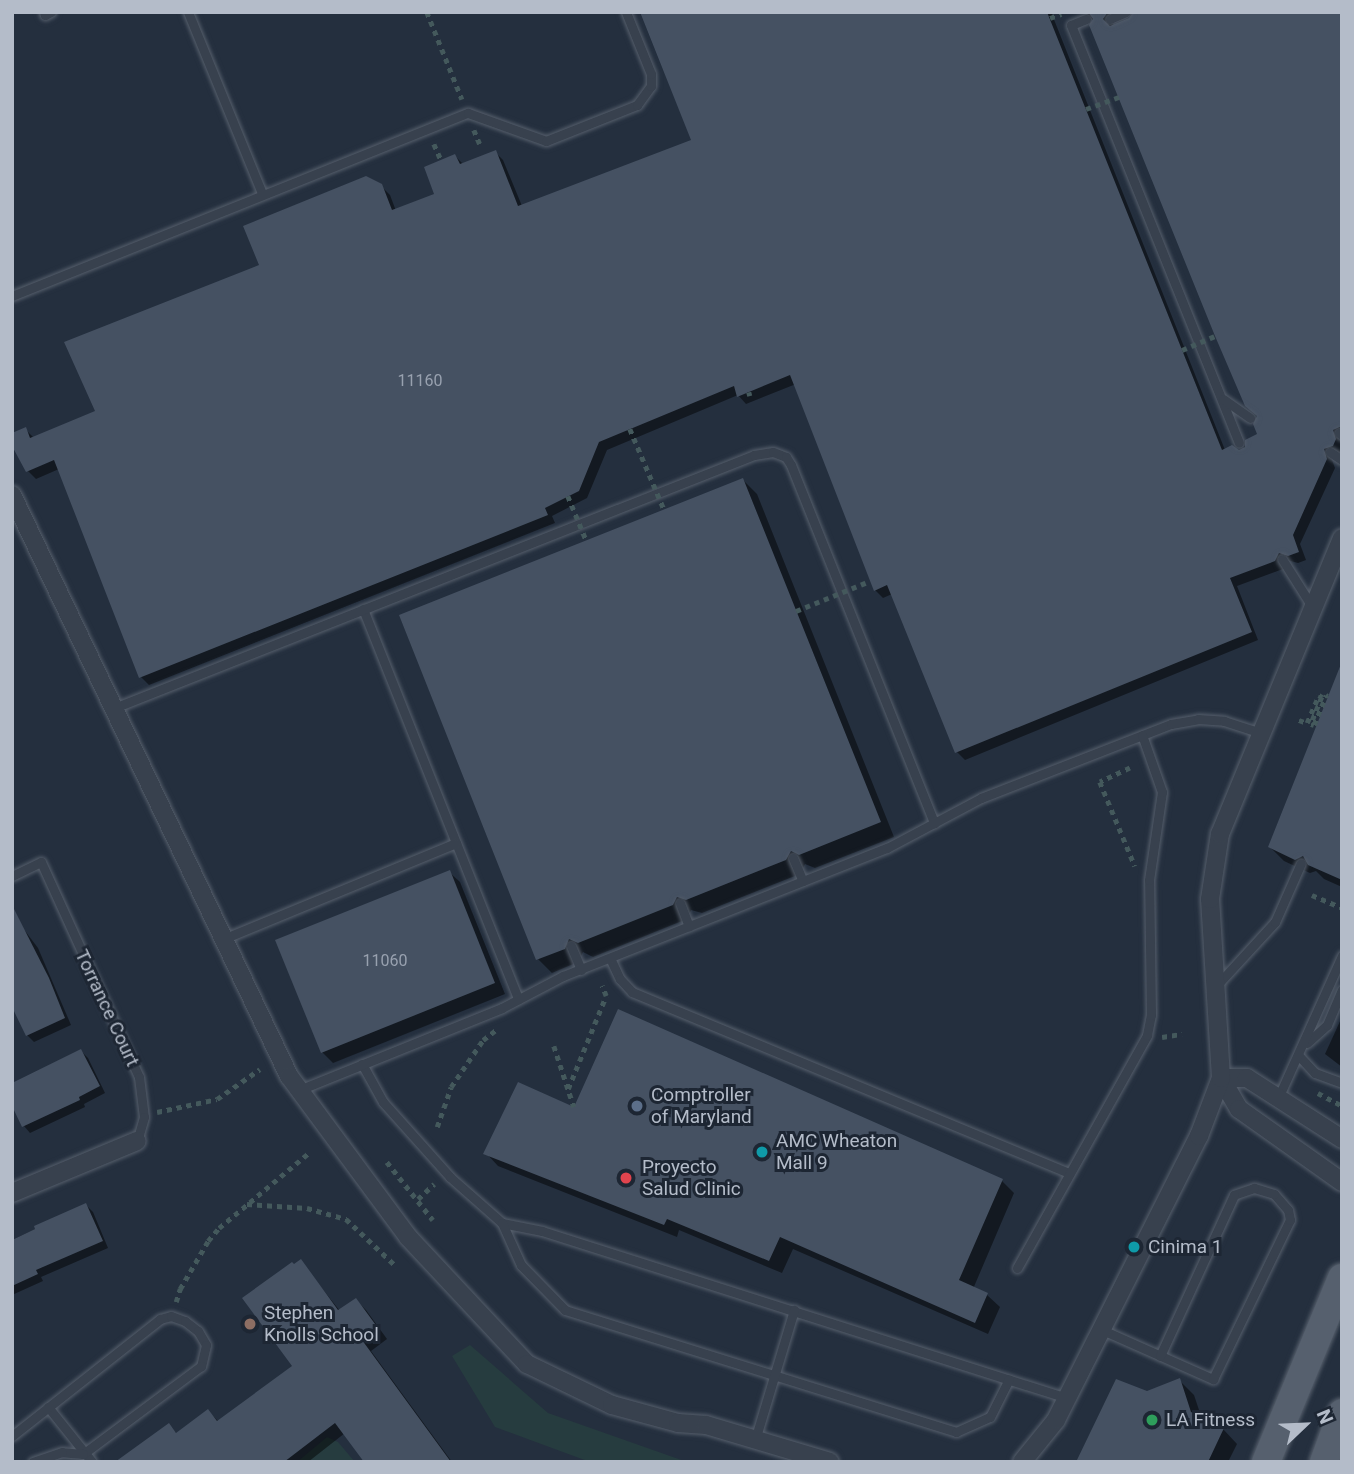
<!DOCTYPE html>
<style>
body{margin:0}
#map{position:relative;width:1354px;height:1474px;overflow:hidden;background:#242f3e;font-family:Roboto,sans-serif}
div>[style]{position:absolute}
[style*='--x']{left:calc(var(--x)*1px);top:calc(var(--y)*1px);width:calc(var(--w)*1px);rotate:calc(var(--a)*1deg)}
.green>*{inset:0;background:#263c3f}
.shadow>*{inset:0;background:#0007}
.building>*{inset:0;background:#455162}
.path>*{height:4.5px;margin-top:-2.25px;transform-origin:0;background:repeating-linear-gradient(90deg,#44595c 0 5px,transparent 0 10px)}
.roads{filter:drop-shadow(0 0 2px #565f6c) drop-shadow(0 0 2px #565f6c)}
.lane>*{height:9px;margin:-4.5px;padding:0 4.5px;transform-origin:4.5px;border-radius:4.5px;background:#38414e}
.street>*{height:18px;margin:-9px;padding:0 9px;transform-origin:9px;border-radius:9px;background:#38414e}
.primary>*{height:28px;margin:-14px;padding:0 14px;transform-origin:14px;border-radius:14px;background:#56606e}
.path-bridge>*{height:4.5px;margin-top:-2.25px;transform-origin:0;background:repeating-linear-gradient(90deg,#44595c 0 5px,transparent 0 10px)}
.dots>*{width:19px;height:19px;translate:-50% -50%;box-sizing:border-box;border:4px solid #1d2633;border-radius:50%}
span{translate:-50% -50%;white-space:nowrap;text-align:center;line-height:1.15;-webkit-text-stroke:6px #1d2633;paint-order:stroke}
.number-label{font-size:16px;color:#98a1af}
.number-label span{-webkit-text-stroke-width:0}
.street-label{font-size:19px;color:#b4bcc9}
.poi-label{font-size:19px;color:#b4bcc9}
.left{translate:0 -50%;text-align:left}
.frame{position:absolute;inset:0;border:14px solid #b4bcc9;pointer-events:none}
.north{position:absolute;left:1270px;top:1390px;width:70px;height:70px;-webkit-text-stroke:5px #1d2633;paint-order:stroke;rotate:67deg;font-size:19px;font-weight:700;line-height:28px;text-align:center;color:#b4bcc9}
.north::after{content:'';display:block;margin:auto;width:24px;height:32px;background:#b4bcc9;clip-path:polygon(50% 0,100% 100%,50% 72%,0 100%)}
</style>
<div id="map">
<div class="green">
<i style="clip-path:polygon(470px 1345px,548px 1413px,687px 1462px,590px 1462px,495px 1427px,452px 1356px)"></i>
<i style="clip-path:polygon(327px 1437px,338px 1442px,355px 1462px,297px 1462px)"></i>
</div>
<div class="shadow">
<i style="clip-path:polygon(evenodd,642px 12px,1051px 12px,1225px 450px,1242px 452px,1247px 441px,1259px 435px,1258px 416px,1093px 20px,1085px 12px,1342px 12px,1342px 452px,1331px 457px,1335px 468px,1300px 544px,1306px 560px,1298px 563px,1287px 560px,1283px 569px,1237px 586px,1258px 640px,965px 760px,957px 752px,892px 594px,883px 598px,875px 590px,796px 384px,746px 404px,738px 395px,607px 450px,587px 498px,552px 516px,555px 523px,149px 685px,141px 677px,59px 469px,36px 479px,28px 471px,12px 442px,25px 429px,34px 438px,97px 412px,261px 266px,381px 186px,390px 195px,396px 211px,436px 195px,455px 156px,463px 164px,495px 152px,503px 160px,522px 206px,693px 141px,642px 12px,1135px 12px,1131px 19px,1112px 27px,1115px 20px,1135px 12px)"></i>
<i style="clip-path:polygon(743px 480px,757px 494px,894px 837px,815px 868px,805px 864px,800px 874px,702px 913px,691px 910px,687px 919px,593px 957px,583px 952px,578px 962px,552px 973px,538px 959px)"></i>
<i style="clip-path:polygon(1342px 672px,1342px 887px,1324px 879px,1316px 871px,1310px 873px,1284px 861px,1270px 847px)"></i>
<i style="clip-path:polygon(449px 872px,460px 882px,505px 994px,333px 1063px,322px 1052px)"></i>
<i style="clip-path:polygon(19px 923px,38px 948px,71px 1025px,34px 1042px,27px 1035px,12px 1003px)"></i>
<i style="clip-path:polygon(1342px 1017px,1342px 1067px,1325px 1054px)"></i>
<i style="clip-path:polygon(81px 1051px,88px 1058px,105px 1093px,84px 1104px,85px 1107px,30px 1133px,24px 1126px)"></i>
<i style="clip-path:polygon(575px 1109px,1002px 1181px,1014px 1193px,973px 1289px,987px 1295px,1000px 1307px,988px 1334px,793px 1249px,782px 1273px,679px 1230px,677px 1237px,498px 1166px,486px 1153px)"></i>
<i style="clip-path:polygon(86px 1205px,93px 1212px,108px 1248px,41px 1277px,43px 1281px,12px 1295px,12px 1240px)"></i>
<i style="clip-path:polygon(301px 1262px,340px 1311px,356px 1300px,366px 1310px,387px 1339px,371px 1351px,452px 1462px,366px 1462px,345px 1433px,308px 1462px,118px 1462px,168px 1425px,177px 1434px,208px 1411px,219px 1422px,295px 1367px,294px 1266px)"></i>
<i style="clip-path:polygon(1180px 1381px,1194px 1395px,1202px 1419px,1223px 1429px,1237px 1444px,1228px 1462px,1078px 1462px,1147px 1393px)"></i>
</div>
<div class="building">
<i style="clip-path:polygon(640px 12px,1047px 12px,1222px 450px,1232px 445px,1239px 450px,1245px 447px,1245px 440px,1257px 434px,1253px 424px,1257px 416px,1245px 406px,1215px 336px,1089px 25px,1093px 19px,1088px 12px,1108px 12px,1103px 19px,1110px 26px,1129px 18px,1133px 12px,1342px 12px,1342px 426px,1333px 430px,1336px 439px,1333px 446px,1324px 449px,1327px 459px,1293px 535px,1299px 552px,1288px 556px,1279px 553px,1275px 561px,1230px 578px,1252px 632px,955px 753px,887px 585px,874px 591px,790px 375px,737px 397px,734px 386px,599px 442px,579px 491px,545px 508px,548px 515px,139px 678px,54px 460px,26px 472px,12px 446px,12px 433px,26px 427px,30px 438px,95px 411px,64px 342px,259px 265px,243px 226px,366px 176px,382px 184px,392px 210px,434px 194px,424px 167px,455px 154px,460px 164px,496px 150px,518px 206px,691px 140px)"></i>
<i style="clip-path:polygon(743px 478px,881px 822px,799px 855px,791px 851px,786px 860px,686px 900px,677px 897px,673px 905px,578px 943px,569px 939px,565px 949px,536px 960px,399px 615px)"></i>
<i style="clip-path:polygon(1341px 664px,1342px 664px,1342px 880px,1308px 865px,1303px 856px,1295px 860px,1268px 847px)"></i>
<i style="clip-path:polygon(450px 870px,495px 983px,321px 1053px,275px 940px)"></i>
<i style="clip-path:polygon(12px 905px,49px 978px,65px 1018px,26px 1036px,12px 1007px)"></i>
<i style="clip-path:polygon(618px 1009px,1003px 1179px,959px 1280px,988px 1293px,975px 1323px,780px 1237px,769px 1261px,667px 1219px,664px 1225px,483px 1154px,518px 1082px,574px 1107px)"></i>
<i style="clip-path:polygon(81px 1049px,100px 1086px,79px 1097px,80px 1100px,22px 1127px,12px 1106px,12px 1083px)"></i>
<i style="clip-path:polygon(86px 1203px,103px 1241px,36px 1270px,38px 1274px,12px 1286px,12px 1240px,35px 1229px,34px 1226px)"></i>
<i style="clip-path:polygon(301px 1259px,338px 1310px,356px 1298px,378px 1328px,362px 1340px,451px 1462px,364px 1462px,335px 1423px,284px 1462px,115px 1462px,169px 1423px,176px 1433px,208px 1409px,217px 1421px,292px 1366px,242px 1298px,292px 1262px,294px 1264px)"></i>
<i style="clip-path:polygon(1180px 1378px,1191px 1412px,1224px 1428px,1208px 1462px,1076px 1462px,1116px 1379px,1147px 1391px)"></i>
</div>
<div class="path">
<i style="--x:427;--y:12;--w:94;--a:68.1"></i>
<i style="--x:1050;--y:18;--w:12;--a:-20"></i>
<i style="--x:474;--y:130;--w:15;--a:67"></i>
<i style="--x:434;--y:144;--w:17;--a:66"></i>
<i style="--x:749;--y:392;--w:4;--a:76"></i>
<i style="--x:1299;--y:720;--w:9;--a:21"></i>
<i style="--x:1307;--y:723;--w:30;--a:-67"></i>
<i style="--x:1319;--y:695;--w:4;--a:34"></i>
<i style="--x:1322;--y:697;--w:29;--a:112"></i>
<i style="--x:1311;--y:724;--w:3;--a:18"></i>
<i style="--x:1314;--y:725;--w:32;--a:-68"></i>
<i style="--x:1326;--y:695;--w:2;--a:27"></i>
<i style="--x:1130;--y:768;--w:33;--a:155"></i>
<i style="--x:1100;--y:782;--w:91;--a:67.4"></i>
<i style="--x:1312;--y:895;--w:33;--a:23"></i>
<i style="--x:1162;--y:1037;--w:20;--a:-9"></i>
<i style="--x:554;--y:1046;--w:64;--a:71.8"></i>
<i style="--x:568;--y:1089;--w:100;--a:-67.8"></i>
<i style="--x:606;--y:996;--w:11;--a:-112"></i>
<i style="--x:1318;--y:1093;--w:27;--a:28"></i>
<i style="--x:157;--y:1112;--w:61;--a:-12.2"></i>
<i style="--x:217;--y:1099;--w:52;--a:-34.9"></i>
<i style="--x:437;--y:1127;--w:42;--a:-70.7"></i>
<i style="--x:451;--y:1087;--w:57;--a:-55.8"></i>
<i style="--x:483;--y:1040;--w:16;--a:-38"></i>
<i style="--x:387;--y:1162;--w:74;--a:51.6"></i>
<i style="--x:418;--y:1199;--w:22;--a:-43"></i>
<i style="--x:247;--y:1204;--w:60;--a:3.8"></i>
<i style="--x:307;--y:1208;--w:41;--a:15.8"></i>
<i style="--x:346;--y:1219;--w:70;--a:43.3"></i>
<i style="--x:176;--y:1302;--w:14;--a:-73"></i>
<i style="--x:180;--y:1289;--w:56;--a:-59.7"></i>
<i style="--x:208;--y:1241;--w:17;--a:-50"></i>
<i style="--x:219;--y:1228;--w:119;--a:-39.9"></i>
</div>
<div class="roads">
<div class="lane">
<i style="--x:44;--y:12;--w:3;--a:72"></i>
<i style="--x:45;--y:15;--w:7;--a:-27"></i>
<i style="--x:188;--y:12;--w:196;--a:67.8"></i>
<i style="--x:1086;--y:19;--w:16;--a:158"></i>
<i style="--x:1071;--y:25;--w:450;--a:68.1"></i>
<i style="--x:1110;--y:19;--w:17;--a:-24"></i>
<i style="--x:12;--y:296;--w:491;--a:-21.9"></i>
<i style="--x:468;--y:113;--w:83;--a:19.7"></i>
<i style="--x:546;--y:141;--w:98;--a:-21.6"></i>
<i style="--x:637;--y:105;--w:24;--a:-54"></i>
<i style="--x:651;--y:86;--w:12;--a:-90"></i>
<i style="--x:651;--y:74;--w:67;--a:-112"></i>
<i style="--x:1223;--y:399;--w:33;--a:35"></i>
<i style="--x:1339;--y:433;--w:4;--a:34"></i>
<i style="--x:1330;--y:452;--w:14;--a:34"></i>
<i style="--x:1282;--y:559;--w:58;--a:57.7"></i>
<i style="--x:363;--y:609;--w:420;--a:68.3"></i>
<i style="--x:114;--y:708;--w:688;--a:-21.57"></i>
<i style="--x:754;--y:455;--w:19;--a:-9"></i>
<i style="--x:773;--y:452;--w:14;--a:21"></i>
<i style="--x:786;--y:457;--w:9;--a:58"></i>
<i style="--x:791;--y:465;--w:386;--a:68.2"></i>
<i style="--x:793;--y:858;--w:25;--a:67"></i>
<i style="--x:12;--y:876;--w:32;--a:-26"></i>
<i style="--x:41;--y:862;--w:236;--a:65.5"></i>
<i style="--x:139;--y:1077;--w:40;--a:82.9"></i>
<i style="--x:144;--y:1117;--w:25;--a:106"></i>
<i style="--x:680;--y:903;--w:25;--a:69"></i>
<i style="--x:223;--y:939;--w:252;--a:-22.4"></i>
<i style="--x:571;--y:946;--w:26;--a:67"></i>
<i style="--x:610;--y:958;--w:23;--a:65"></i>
<i style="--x:620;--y:979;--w:18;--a:47"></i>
<i style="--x:632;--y:992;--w:472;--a:22.5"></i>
<i style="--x:1218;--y:984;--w:84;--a:-47.4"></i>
<i style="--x:1275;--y:922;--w:64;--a:-66.2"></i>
<i style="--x:1307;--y:1043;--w:27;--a:-42"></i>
<i style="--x:1327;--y:1025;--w:38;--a:-67"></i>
<i style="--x:1299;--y:1056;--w:23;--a:47"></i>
<i style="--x:1315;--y:1073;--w:29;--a:20"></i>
<i style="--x:362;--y:1064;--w:43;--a:61.1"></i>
<i style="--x:383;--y:1102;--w:101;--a:48.2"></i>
<i style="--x:450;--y:1177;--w:69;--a:41.5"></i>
<i style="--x:502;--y:1223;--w:41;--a:11.3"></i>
<i style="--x:542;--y:1231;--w:551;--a:17.65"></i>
<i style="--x:299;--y:1090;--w:219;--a:-22"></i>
<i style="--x:502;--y:1008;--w:69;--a:-27.7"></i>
<i style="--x:563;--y:976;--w:348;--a:-21.6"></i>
<i style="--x:887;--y:848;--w:106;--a:-28"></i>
<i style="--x:981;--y:798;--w:204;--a:-21.3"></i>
<i style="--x:1171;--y:724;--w:27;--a:-10"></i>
<i style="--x:1198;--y:719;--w:26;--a:4"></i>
<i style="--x:1224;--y:721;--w:39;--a:18"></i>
<i style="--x:1279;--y:1096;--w:154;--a:-65.8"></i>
<i style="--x:502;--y:1223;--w:46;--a:65.7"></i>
<i style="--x:521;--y:1265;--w:63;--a:45.6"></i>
<i style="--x:565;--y:1310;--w:410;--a:17.3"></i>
<i style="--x:956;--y:1432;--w:37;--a:-24"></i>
<i style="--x:990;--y:1417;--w:42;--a:-63.4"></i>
<i style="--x:1017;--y:1268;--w:267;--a:-60.8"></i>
<i style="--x:1147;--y:1035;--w:20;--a:-79"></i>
<i style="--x:1151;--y:1015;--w:135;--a:-90.8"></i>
<i style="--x:1149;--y:880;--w:89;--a:-81.6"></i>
<i style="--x:1162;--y:792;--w:60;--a:-109.3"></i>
<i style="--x:1100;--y:1329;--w:124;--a:23.9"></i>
<i style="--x:1213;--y:1379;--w:177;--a:-64.2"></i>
<i style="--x:1290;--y:1220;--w:10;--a:-101"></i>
<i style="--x:1288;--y:1210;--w:21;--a:-131"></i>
<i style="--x:1274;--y:1194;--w:21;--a:-163"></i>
<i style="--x:1254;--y:1188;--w:21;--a:161"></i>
<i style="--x:1234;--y:1195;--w:177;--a:114.7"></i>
<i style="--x:48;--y:1407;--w:70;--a:51.3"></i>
<i style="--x:12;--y:1436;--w:189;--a:-38.3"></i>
<i style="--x:160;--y:1319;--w:11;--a:-15"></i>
<i style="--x:171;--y:1316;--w:15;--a:20"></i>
<i style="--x:185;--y:1321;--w:16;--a:38"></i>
<i style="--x:198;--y:1331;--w:16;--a:60"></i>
<i style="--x:206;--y:1345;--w:22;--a:103"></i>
<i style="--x:201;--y:1366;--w:147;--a:143.3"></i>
<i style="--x:83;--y:1454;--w:21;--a:-175"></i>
<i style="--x:62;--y:1452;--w:31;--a:161"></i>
<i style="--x:755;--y:1440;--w:136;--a:-73.3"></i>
</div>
<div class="street">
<i style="--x:12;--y:495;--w:644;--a:64.51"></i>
<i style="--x:289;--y:1076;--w:200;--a:53.5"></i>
<i style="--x:408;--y:1237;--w:174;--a:46.9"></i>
<i style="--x:527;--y:1364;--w:94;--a:25.8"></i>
<i style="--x:612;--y:1405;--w:68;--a:15.3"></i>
<i style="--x:678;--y:1423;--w:28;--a:4"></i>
<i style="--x:706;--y:1425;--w:129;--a:16.6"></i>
<i style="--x:1221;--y:1078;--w:36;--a:60"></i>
<i style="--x:1239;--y:1109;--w:126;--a:35.3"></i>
<i style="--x:1221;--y:1078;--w:26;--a:0"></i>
<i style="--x:1247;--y:1078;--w:113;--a:32.7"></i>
<i style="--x:12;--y:1193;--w:135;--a:-22.6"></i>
<i style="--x:1022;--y:1462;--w:54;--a:-51"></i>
<i style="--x:1056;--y:1420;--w:318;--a:-63.3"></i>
<i style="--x:1199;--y:1136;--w:62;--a:-69.2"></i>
<i style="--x:1221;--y:1078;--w:179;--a:-93.5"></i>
<i style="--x:1210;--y:899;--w:66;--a:-81.3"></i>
<i style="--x:1220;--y:834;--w:320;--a:-67.6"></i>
</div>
<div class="primary">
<i style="--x:1266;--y:1462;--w:199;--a:-67.6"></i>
<i style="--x:1324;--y:1462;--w:52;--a:-69.8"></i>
</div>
</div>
<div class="path-bridge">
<i style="--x:1086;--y:109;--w:35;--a:-20"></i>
<i style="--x:1182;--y:350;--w:36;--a:-23"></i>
<i style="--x:630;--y:429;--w:87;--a:67"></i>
<i style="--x:568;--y:496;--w:50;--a:67.6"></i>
<i style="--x:796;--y:611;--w:80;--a:-22.1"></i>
</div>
<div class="dots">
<i style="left:637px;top:1106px;background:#5c6f8a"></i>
<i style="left:762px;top:1152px;background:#0f9aa8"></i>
<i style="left:626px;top:1178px;background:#e0444e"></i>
<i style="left:1134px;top:1247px;background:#0f9aa8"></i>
<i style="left:250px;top:1324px;background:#8d6e63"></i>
<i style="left:1152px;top:1420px;background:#2e9e5b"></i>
</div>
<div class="number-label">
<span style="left:420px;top:381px">11160</span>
<span style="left:385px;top:961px">11060</span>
</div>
<div class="street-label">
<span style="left:107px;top:1008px;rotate:65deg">Torrance Court</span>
</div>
<div class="poi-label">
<span class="left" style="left:651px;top:1106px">Comptroller<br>of Maryland</span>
<span class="left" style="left:776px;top:1152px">AMC Wheaton<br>Mall 9</span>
<span class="left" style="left:642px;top:1178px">Proyecto<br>Salud Clinic</span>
<span class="left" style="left:1148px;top:1247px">Cinima 1</span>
<span class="left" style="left:264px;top:1324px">Stephen<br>Knolls School</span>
<span class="left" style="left:1166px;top:1420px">LA Fitness</span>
</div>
<div class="frame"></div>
<div class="north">N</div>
</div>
